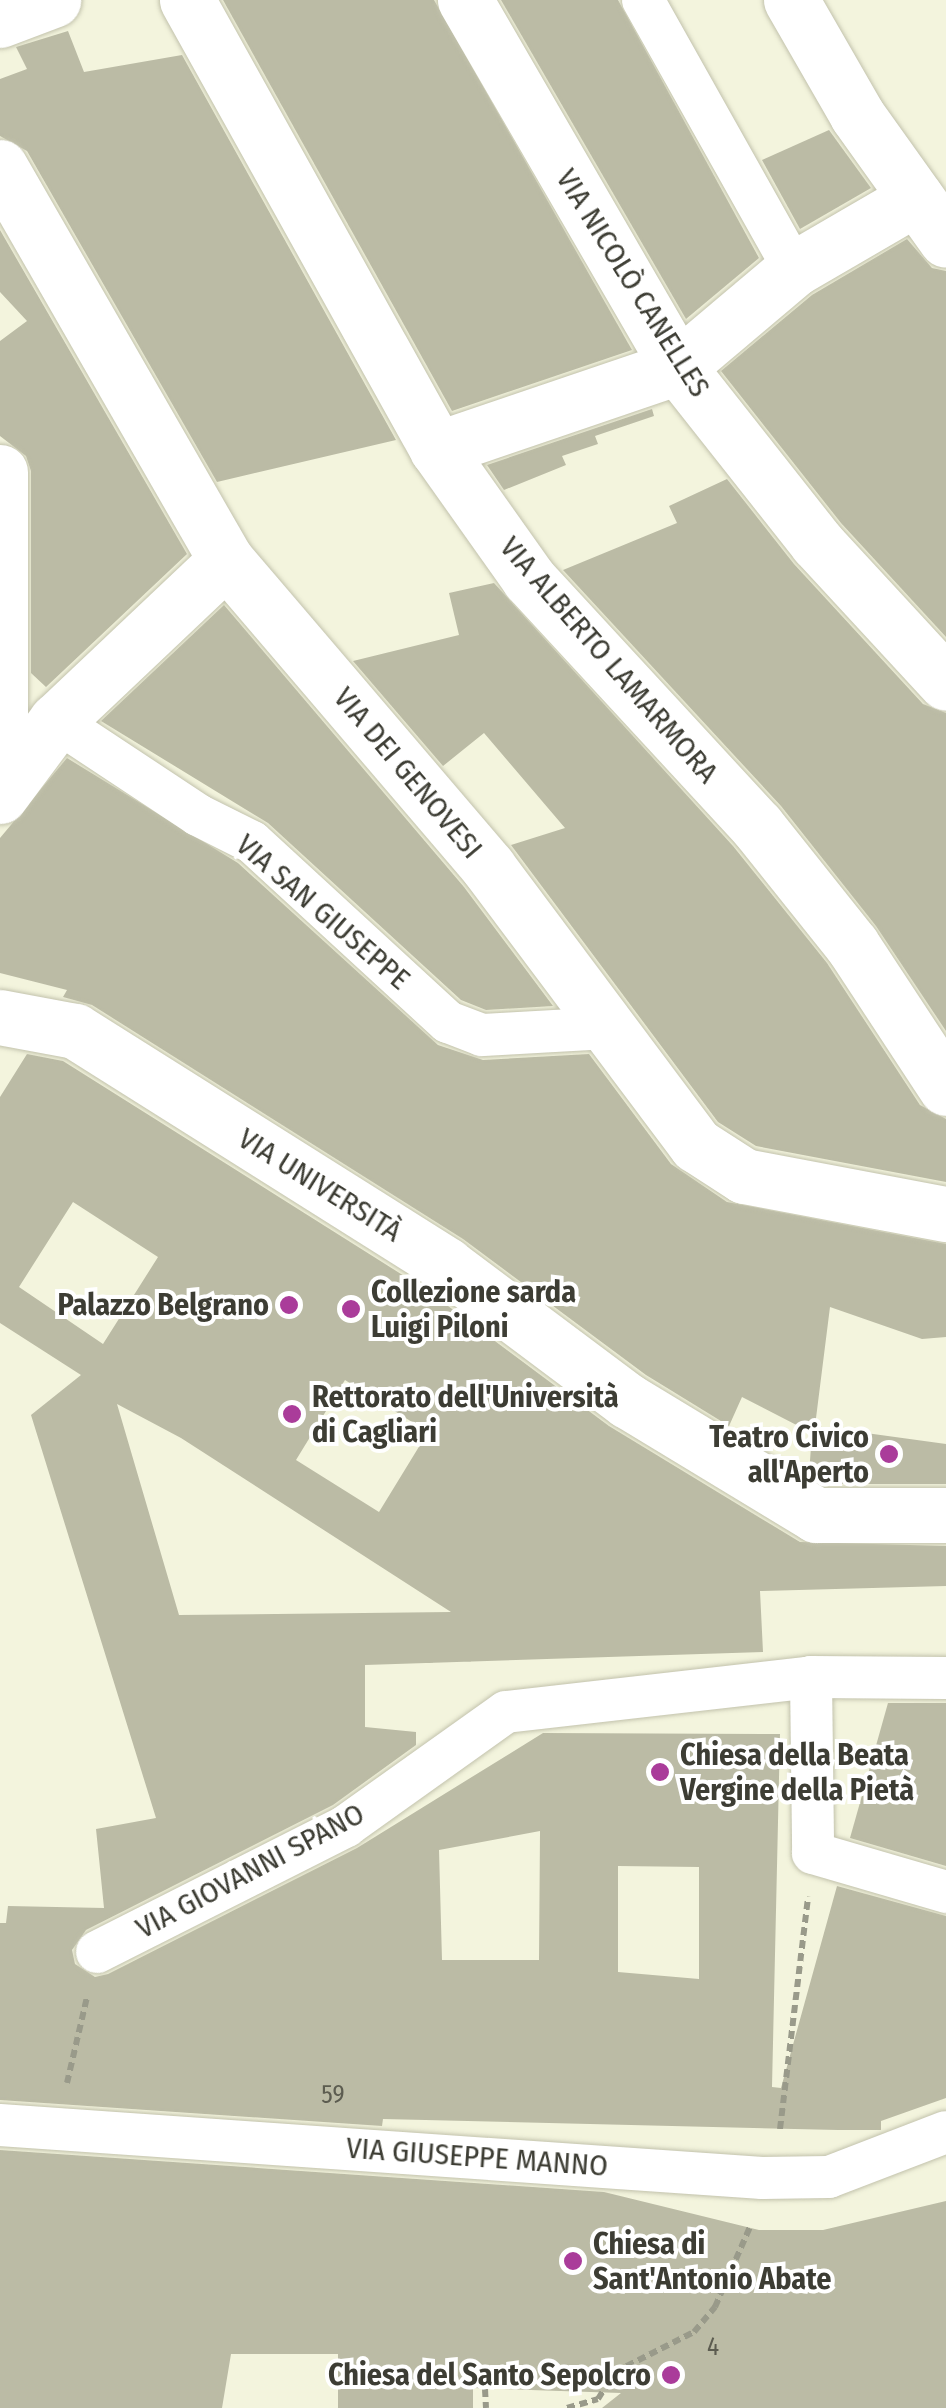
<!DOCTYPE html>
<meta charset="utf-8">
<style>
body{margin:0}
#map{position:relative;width:946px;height:2408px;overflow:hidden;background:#f3f4dd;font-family:"Fira Sans Condensed",sans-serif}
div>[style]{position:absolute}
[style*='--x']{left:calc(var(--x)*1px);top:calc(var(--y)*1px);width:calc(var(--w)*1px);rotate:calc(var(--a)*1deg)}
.building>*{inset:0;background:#bbbba5}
.path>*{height:6px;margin-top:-3px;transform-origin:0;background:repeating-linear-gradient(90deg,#999a8a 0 8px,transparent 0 13px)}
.roads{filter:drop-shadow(0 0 2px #c2c2ac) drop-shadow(0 0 2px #c2c2ac)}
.pedestrian>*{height:42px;margin:-21px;padding:0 21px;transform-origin:21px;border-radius:21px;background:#fff}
.minor>*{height:55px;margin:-27.5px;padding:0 27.5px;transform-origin:27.5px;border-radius:27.5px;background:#fff}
.dots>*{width:28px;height:28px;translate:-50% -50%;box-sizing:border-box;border:5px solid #fff;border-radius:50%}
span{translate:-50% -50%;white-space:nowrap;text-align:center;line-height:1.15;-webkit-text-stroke:8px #fff;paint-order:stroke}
.number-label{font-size:25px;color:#5c5c50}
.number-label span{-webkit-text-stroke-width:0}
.street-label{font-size:30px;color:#3d3d34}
.poi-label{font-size:30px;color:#3d3d34;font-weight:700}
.left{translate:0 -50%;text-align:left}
.right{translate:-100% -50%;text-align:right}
</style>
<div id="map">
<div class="building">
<i style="clip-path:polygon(223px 0,434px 0,632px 350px,452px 411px)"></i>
<i style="clip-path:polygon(501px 0,618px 0,759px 258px,686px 319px)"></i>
<i style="clip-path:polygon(68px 31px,84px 72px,182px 55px,396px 440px,217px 482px,27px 151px,0 136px,0 79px,27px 69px,16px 47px)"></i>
<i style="clip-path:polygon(829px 130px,871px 188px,800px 229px,762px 160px)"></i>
<i style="clip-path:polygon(0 230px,187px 554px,46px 687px,31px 673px,31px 471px,26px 456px,0 436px,0 341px,27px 321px,0 292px)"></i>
<i style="clip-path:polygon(907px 239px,932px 268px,946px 271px,946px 637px,841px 523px,721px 371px,812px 295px)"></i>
<i style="clip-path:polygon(652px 409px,654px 416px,595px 436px,598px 444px,562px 456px,566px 465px,504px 490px,487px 465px)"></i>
<i style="clip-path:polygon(727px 479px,794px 564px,923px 704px,946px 713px,946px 1031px,876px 926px,781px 806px,563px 570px,677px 523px,669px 506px)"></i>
<i style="clip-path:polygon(494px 583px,733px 846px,827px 963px,920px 1105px,946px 1119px,946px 1182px,756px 1146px,718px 1122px,511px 845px,565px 828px,484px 733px,443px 766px,353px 661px,459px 635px,449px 593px)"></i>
<i style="clip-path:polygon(224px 605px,464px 887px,553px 1006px,486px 1010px,461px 1000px,268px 823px,101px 721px)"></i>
<i style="clip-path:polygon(67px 758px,238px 863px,438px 1045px,483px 1060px,589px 1054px,671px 1164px,727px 1202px,946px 1244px,946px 1337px,922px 1339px,830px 1307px,815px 1426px,946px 1444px,946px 1484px,825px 1484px,809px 1474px,812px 1433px,742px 1397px,729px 1426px,646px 1375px,463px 1239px,92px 1005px,63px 997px,67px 990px,0 973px,0 838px)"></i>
<i style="clip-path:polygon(evenodd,27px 1054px,63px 1061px,428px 1291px,609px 1426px,800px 1542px,946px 1546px,946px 1586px,760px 1591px,763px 1652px,365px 1665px,365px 1727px,416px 1732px,416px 1745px,333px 1805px,86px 1930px,72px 1950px,75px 1964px,95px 1977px,108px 1974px,357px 1848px,543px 1733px,780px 1734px,772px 2087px,781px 2088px,837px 1886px,946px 1916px,946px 2098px,881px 2121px,881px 2130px,838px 2130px,383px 2119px,382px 2126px,0 2100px,0 1923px,6px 1923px,8px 1906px,104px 1908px,96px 1829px,156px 1818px,31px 1415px,81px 1375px,0 1323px,0 1097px,27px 1054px,73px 1202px,158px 1257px,103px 1344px,19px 1287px,73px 1202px,27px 1054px,345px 1380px,428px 1432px,379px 1512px,296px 1460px,345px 1380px,27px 1054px,117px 1404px,181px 1438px,451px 1612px,179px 1615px,117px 1404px,27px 1054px,540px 1831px,539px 1960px,442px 1960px,439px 1850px,540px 1831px,27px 1054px,618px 1866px,699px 1867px,699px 1979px,618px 1972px,618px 1866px)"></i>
<i style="clip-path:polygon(888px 1703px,946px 1703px,946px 1866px,850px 1838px)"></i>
<i style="clip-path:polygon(0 2150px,604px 2192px,759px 2230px,823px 2230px,946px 2201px,946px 2408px,602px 2408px,621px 2393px,473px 2388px,473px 2408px,338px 2408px,338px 2354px,231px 2354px,222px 2408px,0 2408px)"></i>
</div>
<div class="path">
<i style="--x:67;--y:2083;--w:88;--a:-76.9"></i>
<i style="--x:780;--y:2129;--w:234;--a:-83.1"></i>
<i style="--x:485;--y:2389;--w:19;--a:87"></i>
<i style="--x:567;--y:2408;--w:32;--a:-16"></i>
<i style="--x:598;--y:2399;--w:32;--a:-58"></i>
<i style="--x:615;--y:2372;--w:89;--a:-26.9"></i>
<i style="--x:694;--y:2332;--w:33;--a:-50"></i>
<i style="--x:715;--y:2307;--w:87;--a:-66.4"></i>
</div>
<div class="roads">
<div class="pedestrian">
<i style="--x:643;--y:0;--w:308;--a:60.7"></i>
<i style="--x:56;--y:721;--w:170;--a:33.5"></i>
<i style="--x:198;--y:815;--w:60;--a:26.6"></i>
<i style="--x:252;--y:842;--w:266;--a:42.6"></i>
<i style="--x:448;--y:1022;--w:36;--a:21"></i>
<i style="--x:482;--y:1035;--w:127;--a:-3.2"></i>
<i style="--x:811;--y:1677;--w:176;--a:89.3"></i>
<i style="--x:813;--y:1853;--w:139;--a:16.3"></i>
<i style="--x:97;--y:1952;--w:279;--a:-26.8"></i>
<i style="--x:346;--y:1826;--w:196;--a:-35.5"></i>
<i style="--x:506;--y:1712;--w:307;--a:-6.5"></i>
<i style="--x:811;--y:1677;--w:135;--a:0.4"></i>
<i style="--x:0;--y:2125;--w:764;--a:3.98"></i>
<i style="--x:762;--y:2178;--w:67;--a:-0.9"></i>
<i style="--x:829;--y:2177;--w:125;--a:-21"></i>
</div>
<div class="minor">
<i style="--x:187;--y:0;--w:514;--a:60.89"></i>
<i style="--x:437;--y:449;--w:159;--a:54.7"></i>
<i style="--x:529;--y:579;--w:336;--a:47.3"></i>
<i style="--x:757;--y:826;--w:152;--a:51.4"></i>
<i style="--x:852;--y:945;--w:171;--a:56.7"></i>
<i style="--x:465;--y:0;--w:424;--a:59.9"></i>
<i style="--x:678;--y:367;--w:224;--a:51.7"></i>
<i style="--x:817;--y:543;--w:190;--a:47.3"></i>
<i style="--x:791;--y:0;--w:133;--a:60.1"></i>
<i style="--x:857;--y:115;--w:153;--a:54.5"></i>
<i style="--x:0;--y:20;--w:57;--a:-20.7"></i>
<i style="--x:0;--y:167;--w:453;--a:60.1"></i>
<i style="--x:226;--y:560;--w:404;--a:49.5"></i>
<i style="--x:488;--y:867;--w:347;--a:53.2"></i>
<i style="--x:696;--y:1145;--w:57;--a:32.9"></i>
<i style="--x:744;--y:1176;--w:206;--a:10.7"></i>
<i style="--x:437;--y:449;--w:255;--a:-18.8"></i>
<i style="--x:678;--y:367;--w:152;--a:-40.2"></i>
<i style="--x:794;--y:269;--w:141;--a:-30.2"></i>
<i style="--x:0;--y:472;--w:279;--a:90"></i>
<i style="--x:0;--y:796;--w:94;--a:-53.3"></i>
<i style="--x:56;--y:721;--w:234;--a:-43.4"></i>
<i style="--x:0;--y:1017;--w:76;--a:10.6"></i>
<i style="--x:75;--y:1031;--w:439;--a:32.2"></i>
<i style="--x:446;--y:1265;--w:227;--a:36.8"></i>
<i style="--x:628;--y:1401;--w:220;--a:31.2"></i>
<i style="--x:816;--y:1515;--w:130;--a:0"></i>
</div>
</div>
<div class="dots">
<i style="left:289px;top:1305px;background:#aa3c9a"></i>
<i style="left:351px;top:1309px;background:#aa3c9a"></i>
<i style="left:292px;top:1414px;background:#aa3c9a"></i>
<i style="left:889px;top:1454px;background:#aa3c9a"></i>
<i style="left:660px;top:1772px;background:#aa3c9a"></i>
<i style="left:573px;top:2261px;background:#aa3c9a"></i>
<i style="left:671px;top:2375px;background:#aa3c9a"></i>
</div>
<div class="number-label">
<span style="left:333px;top:2095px">59</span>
<span style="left:713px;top:2347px">4</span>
</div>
<div class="street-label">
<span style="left:633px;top:283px;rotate:58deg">VIA NICOLÒ CANELLES</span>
<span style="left:609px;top:660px;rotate:49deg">VIA ALBERTO LAMARMORA</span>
<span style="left:408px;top:773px;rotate:50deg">VIA DEI GENOVESI</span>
<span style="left:323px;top:912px;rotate:41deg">VIA SAN GIUSEPPE</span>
<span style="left:320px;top:1185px;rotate:32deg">VIA UNIVERSITÀ</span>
<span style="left:250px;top:1871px;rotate:-28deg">VIA GIOVANNI SPANO</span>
<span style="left:477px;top:2157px;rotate:4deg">VIA GIUSEPPE MANNO</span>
</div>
<div class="poi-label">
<span class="left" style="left:371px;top:1309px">Collezione sarda<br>Luigi Piloni</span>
<span class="right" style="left:269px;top:1305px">Palazzo Belgrano</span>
<span class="left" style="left:312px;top:1414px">Rettorato dell'Università<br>di Cagliari</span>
<span class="right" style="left:869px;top:1454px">Teatro Civico<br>all'Aperto</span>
<span class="left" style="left:680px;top:1772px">Chiesa della Beata<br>Vergine della Pietà</span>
<span class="left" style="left:593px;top:2261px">Chiesa di<br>Sant'Antonio Abate</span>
<span class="right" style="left:651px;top:2375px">Chiesa del Santo Sepolcro</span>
</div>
</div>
